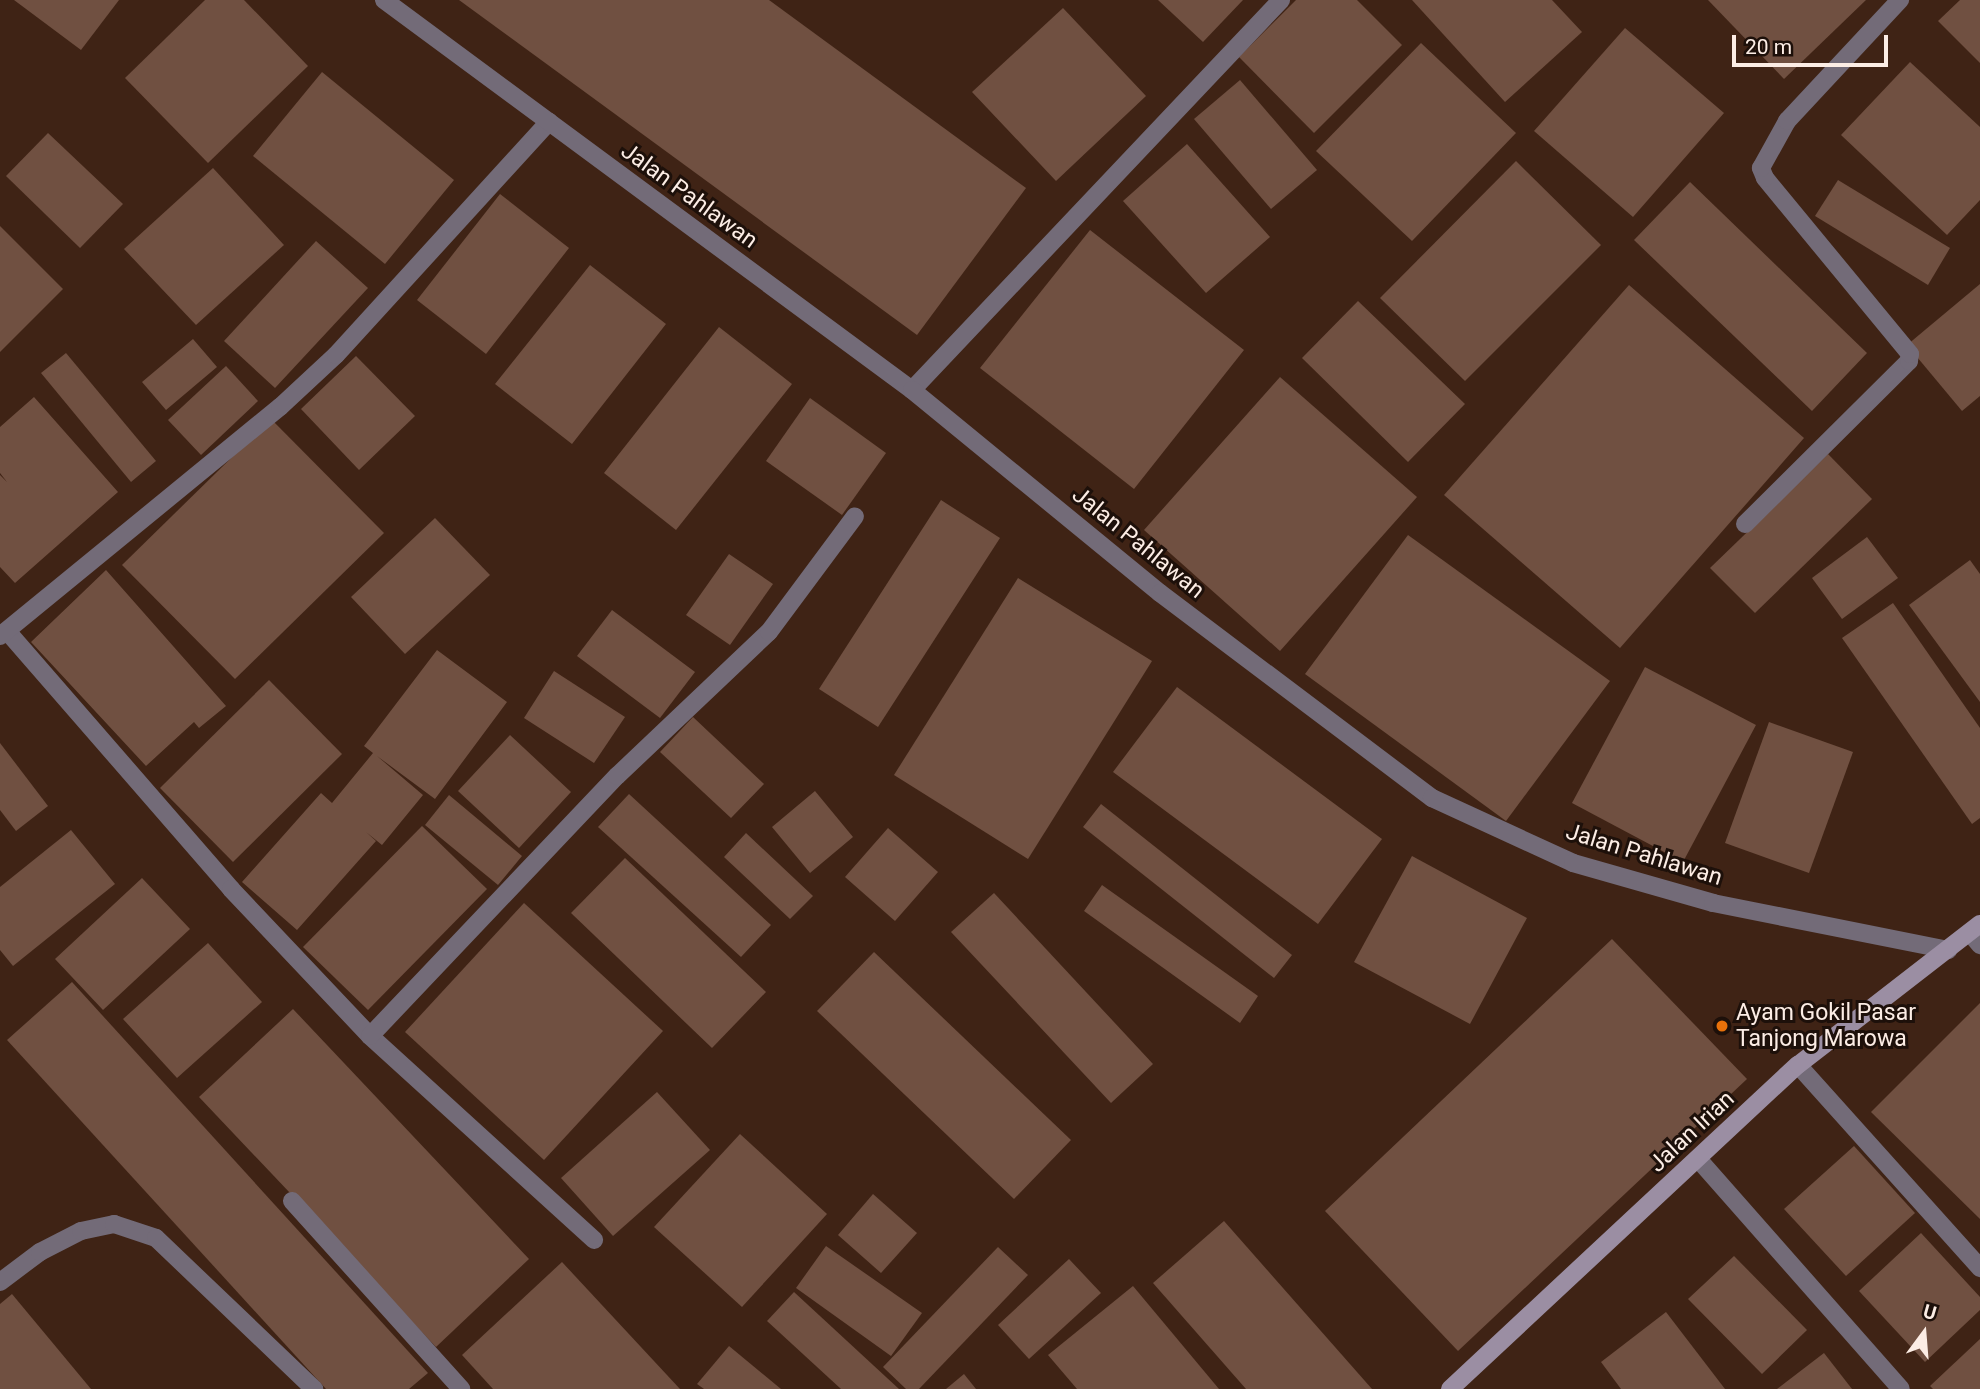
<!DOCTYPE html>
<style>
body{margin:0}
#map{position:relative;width:1980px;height:1389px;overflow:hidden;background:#3f2315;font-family:Roboto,sans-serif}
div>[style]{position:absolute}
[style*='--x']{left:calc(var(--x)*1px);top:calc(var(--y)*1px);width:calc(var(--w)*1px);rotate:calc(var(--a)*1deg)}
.building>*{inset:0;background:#705041}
.minor>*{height:18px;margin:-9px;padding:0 9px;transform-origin:9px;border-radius:9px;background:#736b78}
.tertiary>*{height:18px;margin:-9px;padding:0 9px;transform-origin:9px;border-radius:9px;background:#736b78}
.secondary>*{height:18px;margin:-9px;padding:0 9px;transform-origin:9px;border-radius:9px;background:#9b8ea3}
.dots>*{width:19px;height:19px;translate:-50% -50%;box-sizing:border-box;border:4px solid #1d100a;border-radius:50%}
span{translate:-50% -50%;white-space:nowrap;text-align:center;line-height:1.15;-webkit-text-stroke:6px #1d100a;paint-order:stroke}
.street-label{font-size:23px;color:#fcede5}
.poi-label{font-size:23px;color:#fcede5}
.left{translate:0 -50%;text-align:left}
.north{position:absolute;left:1889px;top:1298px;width:70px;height:70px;-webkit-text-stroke:5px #1d100a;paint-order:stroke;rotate:16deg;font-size:19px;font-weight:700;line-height:28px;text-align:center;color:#fcede5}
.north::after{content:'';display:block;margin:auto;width:24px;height:32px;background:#fcede5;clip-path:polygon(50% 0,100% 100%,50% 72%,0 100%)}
.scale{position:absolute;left:1732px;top:35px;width:156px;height:32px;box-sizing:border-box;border:4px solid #fcede5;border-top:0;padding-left:9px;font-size:21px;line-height:24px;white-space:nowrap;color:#fcede5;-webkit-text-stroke:5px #1d100a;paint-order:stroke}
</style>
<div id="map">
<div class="building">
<i style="clip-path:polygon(14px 0,119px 0,81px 50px)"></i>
<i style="clip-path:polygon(205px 0,244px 0,308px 66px,208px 163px,125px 78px)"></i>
<i style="clip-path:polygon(459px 0,769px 0,1026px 188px,917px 335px)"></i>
<i style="clip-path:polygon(1158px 0,1243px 0,1203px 42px)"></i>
<i style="clip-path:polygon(1296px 0,1357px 0,1402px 45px,1314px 133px,1239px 57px)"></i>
<i style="clip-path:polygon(1412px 0,1552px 0,1582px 32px,1505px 102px)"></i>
<i style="clip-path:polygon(1708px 0,1866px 0,1784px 79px)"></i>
<i style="clip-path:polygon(1960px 0,1980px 0,1980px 63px,1938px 21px)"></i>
<i style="clip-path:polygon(1063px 8px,1146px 96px,1056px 181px,972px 92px)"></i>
<i style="clip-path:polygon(1625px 28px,1724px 113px,1633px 217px,1534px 131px)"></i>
<i style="clip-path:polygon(1421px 43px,1516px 133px,1412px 241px,1316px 151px)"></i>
<i style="clip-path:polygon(1910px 62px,1980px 127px,1980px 200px,1947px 235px,1841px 135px)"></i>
<i style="clip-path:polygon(322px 72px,454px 180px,385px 264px,253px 156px)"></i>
<i style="clip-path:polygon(1240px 80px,1317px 170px,1271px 209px,1194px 119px)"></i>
<i style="clip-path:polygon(48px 133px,123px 204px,80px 248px,6px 176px)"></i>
<i style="clip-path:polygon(1187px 144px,1270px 237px,1206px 293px,1123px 201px)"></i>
<i style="clip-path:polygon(1516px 161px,1601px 245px,1465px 381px,1380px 298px)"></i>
<i style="clip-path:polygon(213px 168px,284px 245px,196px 325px,124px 249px)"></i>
<i style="clip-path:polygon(1838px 180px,1950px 248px,1928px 285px,1815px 216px)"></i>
<i style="clip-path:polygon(1690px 182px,1867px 353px,1812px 411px,1634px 240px)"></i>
<i style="clip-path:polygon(500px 194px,569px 248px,486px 354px,417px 300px)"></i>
<i style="clip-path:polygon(0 226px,63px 289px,0 352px)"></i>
<i style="clip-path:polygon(1090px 230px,1244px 350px,1134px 489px,980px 368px)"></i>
<i style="clip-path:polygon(316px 241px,368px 288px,275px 388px,224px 341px)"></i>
<i style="clip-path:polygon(590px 265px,666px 324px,572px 444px,495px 384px)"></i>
<i style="clip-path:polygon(1980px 284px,1980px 396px,1962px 411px,1907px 345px)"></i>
<i style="clip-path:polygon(1629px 285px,1804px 438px,1620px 648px,1444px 495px)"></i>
<i style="clip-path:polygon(1358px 301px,1465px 404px,1408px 462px,1302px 358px)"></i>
<i style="clip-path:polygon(719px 327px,792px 384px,676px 530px,604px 473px)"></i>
<i style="clip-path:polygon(193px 339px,217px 367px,166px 410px,142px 382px)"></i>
<i style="clip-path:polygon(66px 353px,156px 461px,131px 482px,41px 373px)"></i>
<i style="clip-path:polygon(356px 356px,415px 416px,359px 470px,301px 409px)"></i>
<i style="clip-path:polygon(226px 366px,258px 401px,201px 455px,168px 420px)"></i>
<i style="clip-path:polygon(1280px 377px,1417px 497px,1280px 651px,1144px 530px)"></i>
<i style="clip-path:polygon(34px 397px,118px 492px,15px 583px,0 567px,0 475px,7px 482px,0 473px,0 427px)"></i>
<i style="clip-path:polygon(810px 398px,886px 453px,842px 515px,766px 461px)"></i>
<i style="clip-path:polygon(271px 419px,384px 533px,235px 679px,122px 565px)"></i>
<i style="clip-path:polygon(1828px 454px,1872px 499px,1755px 613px,1710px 568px)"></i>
<i style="clip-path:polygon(941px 500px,1000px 538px,878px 727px,819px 689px)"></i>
<i style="clip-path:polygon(435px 518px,490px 575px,405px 654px,351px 597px)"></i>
<i style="clip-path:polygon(1408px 535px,1610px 681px,1506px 821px,1305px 674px)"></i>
<i style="clip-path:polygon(1867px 537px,1898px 578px,1842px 619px,1812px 578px)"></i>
<i style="clip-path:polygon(729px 554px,773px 584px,730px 645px,686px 615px)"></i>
<i style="clip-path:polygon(1970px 560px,1980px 574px,1980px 702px,1909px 605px)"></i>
<i style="clip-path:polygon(106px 570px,226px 706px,199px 728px,194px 722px,146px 766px,31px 642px)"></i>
<i style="clip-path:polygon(1018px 578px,1152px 661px,1028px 859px,894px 775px)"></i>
<i style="clip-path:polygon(1893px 603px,1980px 728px,1980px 818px,1972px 824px,1842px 638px)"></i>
<i style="clip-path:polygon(612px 610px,695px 672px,660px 718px,577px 656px)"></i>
<i style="clip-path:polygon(437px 650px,507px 702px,435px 799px,377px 756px,423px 795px,382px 845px,366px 832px,376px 841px,297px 930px,242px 882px,321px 793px,332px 803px,373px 753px,364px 746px)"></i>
<i style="clip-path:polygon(1645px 667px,1756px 725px,1683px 862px,1572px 803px)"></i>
<i style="clip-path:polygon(554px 671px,625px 717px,594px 763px,524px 718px)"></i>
<i style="clip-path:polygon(269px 680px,342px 754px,233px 862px,160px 788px)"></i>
<i style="clip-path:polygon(1177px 687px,1382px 839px,1318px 924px,1113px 772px)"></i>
<i style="clip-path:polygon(693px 717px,764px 784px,731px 818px,660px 752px)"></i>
<i style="clip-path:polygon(1769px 722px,1853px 752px,1809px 873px,1725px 843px)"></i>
<i style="clip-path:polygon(510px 735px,571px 792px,519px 848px,458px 791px)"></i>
<i style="clip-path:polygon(0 743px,48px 806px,16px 831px,0 810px)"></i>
<i style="clip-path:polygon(815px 791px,853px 837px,810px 873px,772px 827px)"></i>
<i style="clip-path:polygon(629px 794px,771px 925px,741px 957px,598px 827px)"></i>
<i style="clip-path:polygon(449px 795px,522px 856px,498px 885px,425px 825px)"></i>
<i style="clip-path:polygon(1101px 804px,1292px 955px,1274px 978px,1083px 827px)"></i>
<i style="clip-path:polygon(422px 826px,487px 889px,368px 1010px,303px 947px)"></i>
<i style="clip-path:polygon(888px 828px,938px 872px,895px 921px,845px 877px)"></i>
<i style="clip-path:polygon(71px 830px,115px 884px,13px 966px,0 950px,0 887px)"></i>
<i style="clip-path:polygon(746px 833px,813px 896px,790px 919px,724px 857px)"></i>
<i style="clip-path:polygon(1412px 856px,1527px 918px,1470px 1024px,1354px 962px)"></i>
<i style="clip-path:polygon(625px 858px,766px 992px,712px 1048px,571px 913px)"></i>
<i style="clip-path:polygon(142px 878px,190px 929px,103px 1010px,55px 959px)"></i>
<i style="clip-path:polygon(1102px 885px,1258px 996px,1240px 1023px,1084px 911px)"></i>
<i style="clip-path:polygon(994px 893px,1153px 1064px,1111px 1103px,951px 932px)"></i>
<i style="clip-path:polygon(524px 903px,663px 1031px,544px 1160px,405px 1032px)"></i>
<i style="clip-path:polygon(1612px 939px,1747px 1079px,1458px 1351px,1325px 1211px)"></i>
<i style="clip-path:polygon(208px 943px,262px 1002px,177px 1078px,123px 1019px)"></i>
<i style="clip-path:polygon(874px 952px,1071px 1140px,1014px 1199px,817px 1011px)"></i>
<i style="clip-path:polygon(72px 982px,428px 1373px,409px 1389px,326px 1389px,7px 1040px)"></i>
<i style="clip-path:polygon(1980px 1003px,1980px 1219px,1871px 1112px)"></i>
<i style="clip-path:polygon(293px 1009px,529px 1259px,436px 1347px,199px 1097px)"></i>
<i style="clip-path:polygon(657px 1092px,710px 1150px,613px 1236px,561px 1178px)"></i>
<i style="clip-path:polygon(740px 1134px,827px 1214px,742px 1307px,654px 1227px)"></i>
<i style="clip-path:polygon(1854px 1146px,1915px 1213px,1846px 1276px,1784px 1209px)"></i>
<i style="clip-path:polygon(873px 1194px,917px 1233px,881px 1273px,838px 1235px)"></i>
<i style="clip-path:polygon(1224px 1221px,1372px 1389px,1246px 1389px,1153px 1283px)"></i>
<i style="clip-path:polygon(1921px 1233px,1980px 1297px,1980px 1310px,1925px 1362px,1859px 1291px)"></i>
<i style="clip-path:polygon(826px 1246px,922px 1313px,891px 1356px,796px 1288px)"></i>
<i style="clip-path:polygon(998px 1247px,1028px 1275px,919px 1389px,906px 1389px,883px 1367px)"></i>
<i style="clip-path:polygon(1734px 1256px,1807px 1330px,1762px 1374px,1688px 1299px)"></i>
<i style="clip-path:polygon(1069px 1259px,1101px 1293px,1029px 1359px,998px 1325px)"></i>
<i style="clip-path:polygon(562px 1262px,680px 1389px,493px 1389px,462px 1355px)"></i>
<i style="clip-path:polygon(1133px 1286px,1219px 1389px,1077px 1389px,1048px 1355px)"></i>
<i style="clip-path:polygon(794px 1292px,899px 1389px,841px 1389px,767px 1321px)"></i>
<i style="clip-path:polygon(12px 1294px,91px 1389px,0 1389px,0 1304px)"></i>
<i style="clip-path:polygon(1666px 1312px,1725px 1389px,1621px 1389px,1601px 1362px)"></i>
<i style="clip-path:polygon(1980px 1339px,1980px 1389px,1933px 1389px,1930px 1386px)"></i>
<i style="clip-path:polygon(729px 1346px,781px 1389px,704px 1389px,697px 1384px)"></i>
<i style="clip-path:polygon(1824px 1353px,1852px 1389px,1777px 1389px)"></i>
<i style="clip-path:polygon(964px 1374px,976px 1389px,946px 1389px)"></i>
</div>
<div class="minor">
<i style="--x:912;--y:390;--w:537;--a:-46.58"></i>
<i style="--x:1745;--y:524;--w:231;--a:-44.8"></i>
<i style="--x:1909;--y:361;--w:7;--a:-82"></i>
<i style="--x:1910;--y:354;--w:228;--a:-129.5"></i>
<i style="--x:1765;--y:178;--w:11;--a:-112"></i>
<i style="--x:1761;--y:168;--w:54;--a:-61"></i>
<i style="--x:1787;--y:121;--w:166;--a:-47"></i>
<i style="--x:7;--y:631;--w:342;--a:49"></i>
<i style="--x:231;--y:889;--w:202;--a:46.6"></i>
<i style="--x:370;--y:1036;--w:303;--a:42.3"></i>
<i style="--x:0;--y:636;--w:362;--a:-39.3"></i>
<i style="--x:280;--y:407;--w:76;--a:-42.9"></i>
<i style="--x:336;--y:355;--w:316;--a:-47.6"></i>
<i style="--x:1970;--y:933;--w:16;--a:50"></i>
<i style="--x:370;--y:1036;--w:359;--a:-46.5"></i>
<i style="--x:617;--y:776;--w:209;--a:-43.5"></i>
<i style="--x:769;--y:632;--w:144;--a:-53.4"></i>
<i style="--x:1798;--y:1065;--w:273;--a:48.1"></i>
<i style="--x:1699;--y:1160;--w:305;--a:48.6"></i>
<i style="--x:292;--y:1201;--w:253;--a:48"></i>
<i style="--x:0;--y:1282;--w:50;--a:-36.9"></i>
<i style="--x:40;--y:1252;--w:46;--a:-27.1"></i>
<i style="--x:81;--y:1231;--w:34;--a:-12"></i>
<i style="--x:114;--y:1224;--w:44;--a:18.4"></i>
<i style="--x:156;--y:1238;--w:219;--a:43.7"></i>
</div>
<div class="tertiary">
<i style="--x:384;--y:0;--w:656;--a:36.45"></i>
<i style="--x:912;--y:390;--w:320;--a:39.3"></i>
<i style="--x:1160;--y:593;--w:341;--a:37"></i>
<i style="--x:1432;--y:798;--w:155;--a:24.7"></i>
<i style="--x:1573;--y:863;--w:146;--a:15.9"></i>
<i style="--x:1713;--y:903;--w:240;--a:11.3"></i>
</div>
<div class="secondary">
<i style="--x:1450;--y:1389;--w:475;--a:-43"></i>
<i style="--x:1798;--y:1065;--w:230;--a:-37.8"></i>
</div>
<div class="dots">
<i style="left:1722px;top:1026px;background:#e8710a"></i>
</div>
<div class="street-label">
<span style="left:689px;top:196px;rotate:36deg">Jalan Pahlawan</span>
<span style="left:1138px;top:543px;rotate:39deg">Jalan Pahlawan</span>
<span style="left:1644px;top:855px;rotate:17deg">Jalan Pahlawan</span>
<span style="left:1692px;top:1132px;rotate:-43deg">Jalan Irian</span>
</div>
<div class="poi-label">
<span class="left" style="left:1736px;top:1026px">Ayam Gokil Pasar<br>Tanjong Marowa</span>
</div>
<div class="north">U</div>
<div class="scale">20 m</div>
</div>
